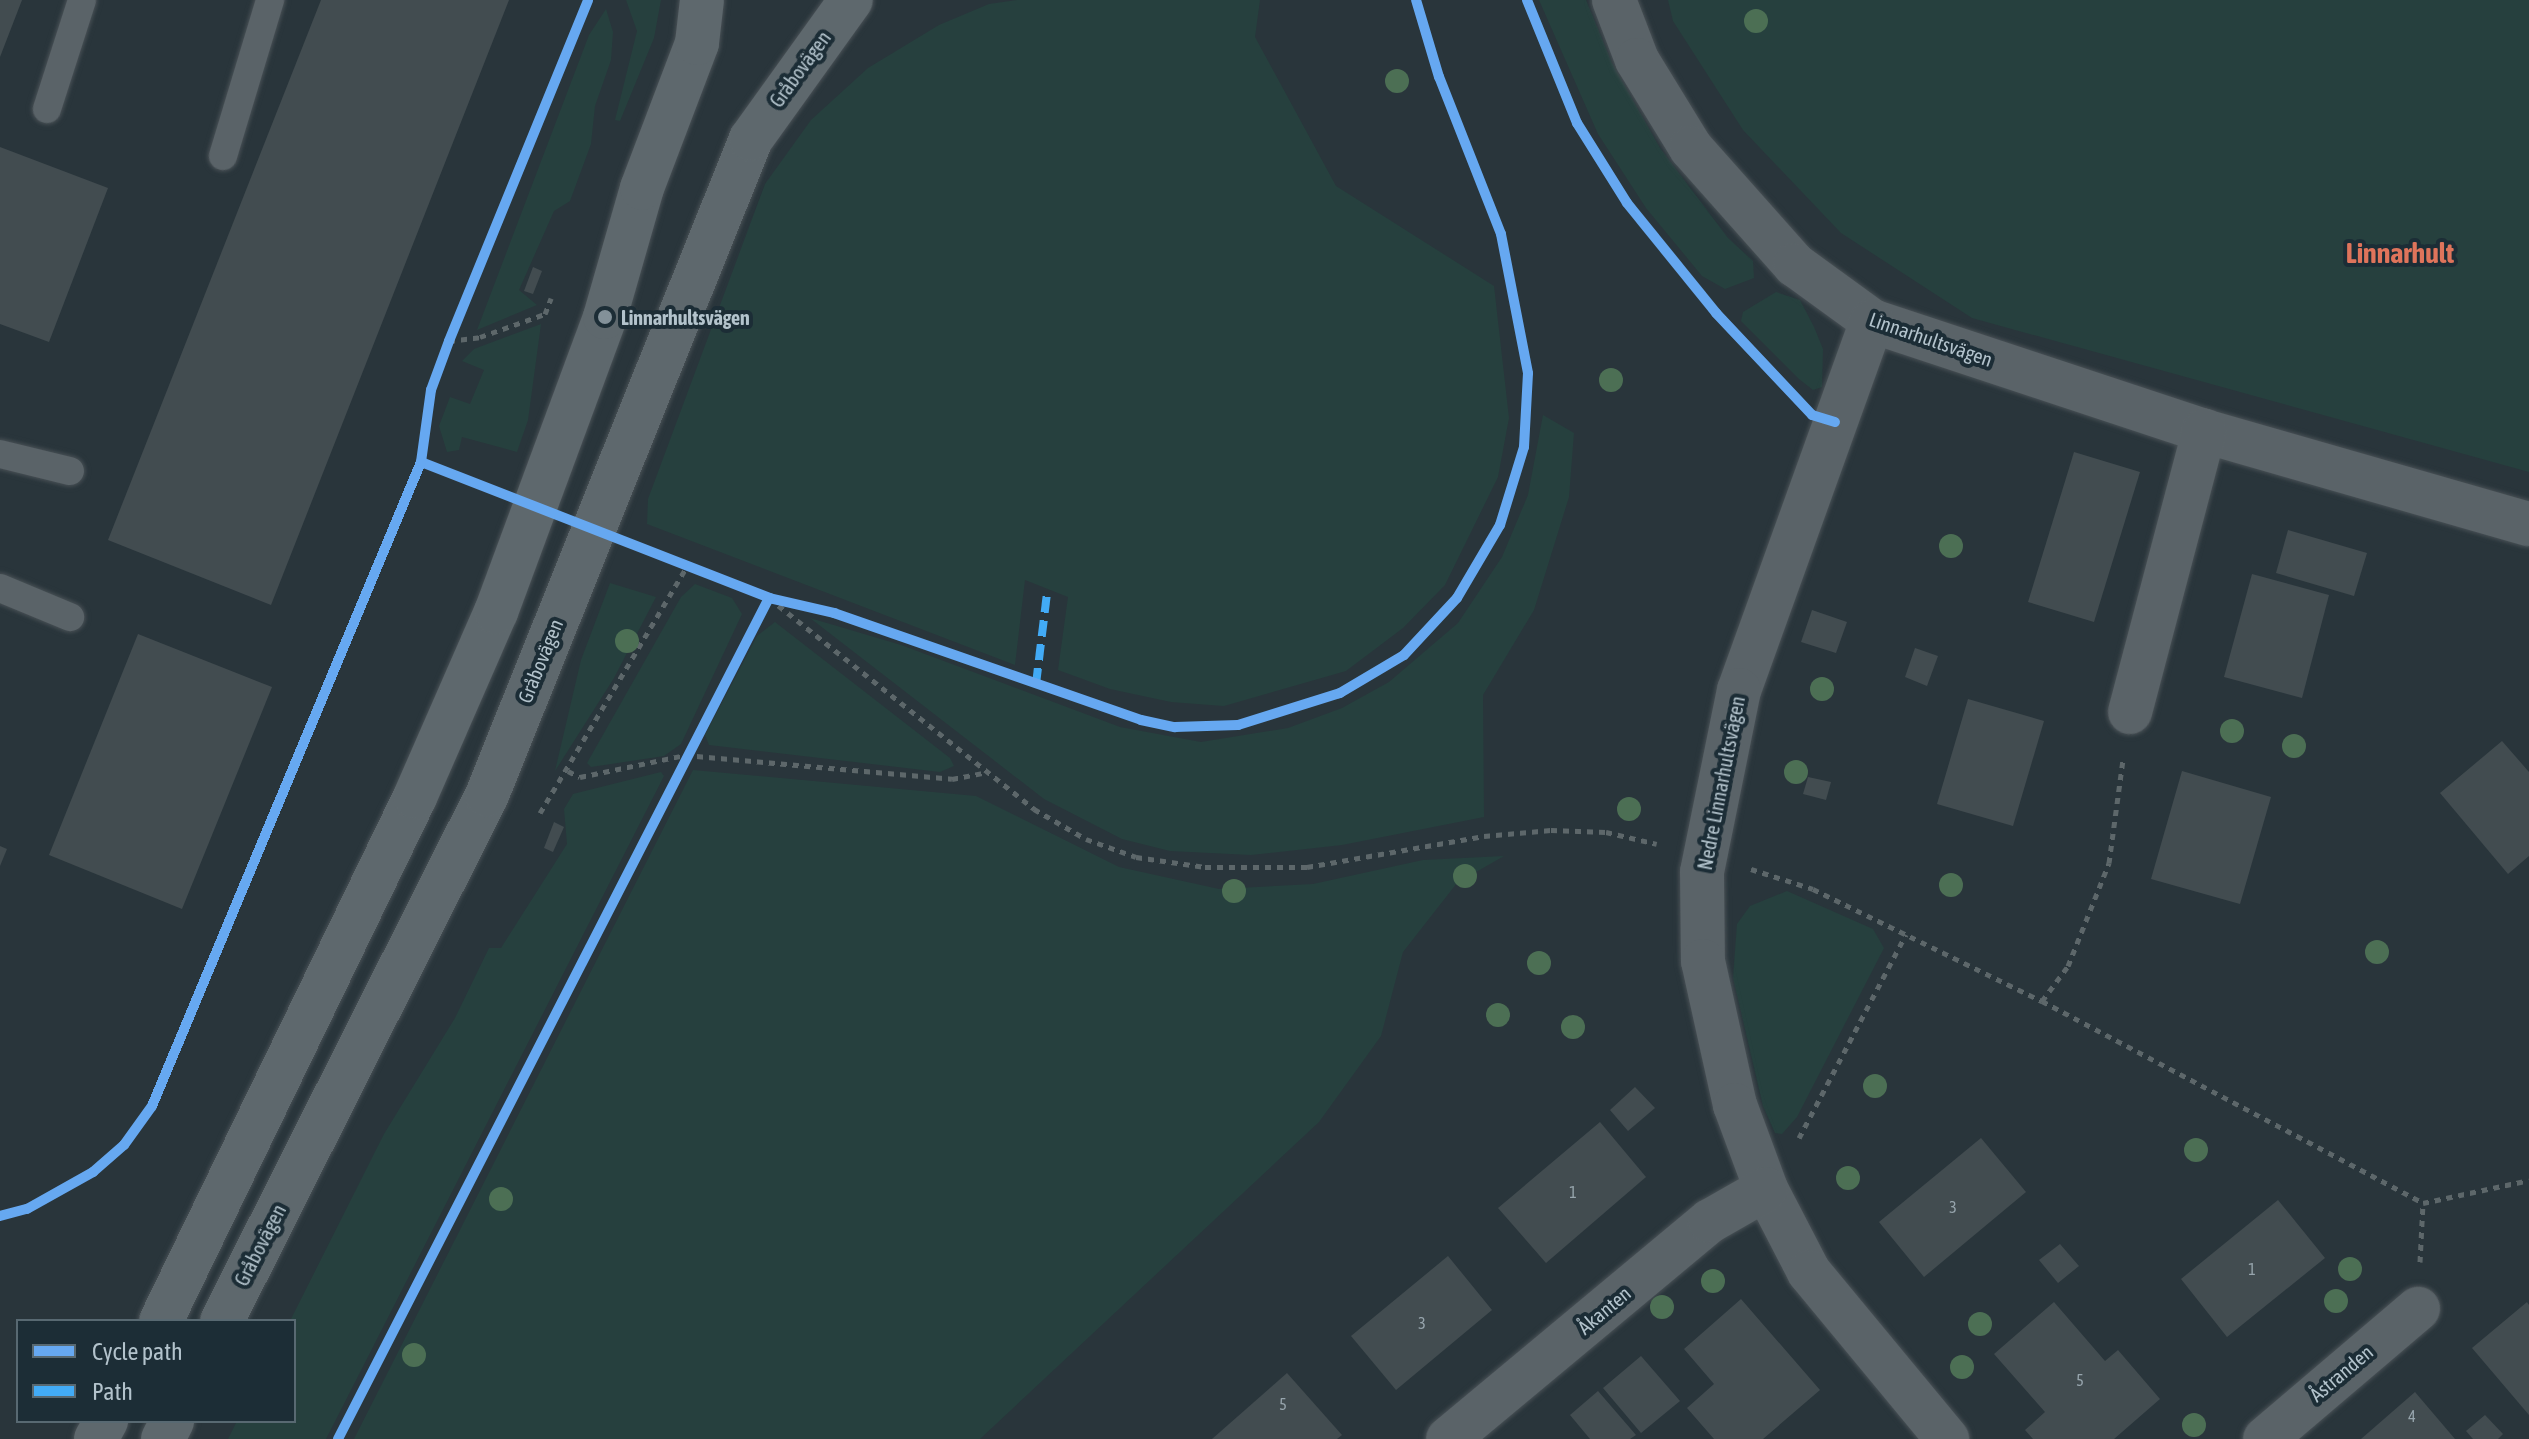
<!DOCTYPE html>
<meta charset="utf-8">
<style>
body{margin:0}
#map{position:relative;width:2529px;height:1439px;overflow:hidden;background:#29353b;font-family:"Asap Condensed",sans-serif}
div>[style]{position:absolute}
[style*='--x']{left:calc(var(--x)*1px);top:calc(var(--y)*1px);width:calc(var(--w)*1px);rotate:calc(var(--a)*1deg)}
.green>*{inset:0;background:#26403e}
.building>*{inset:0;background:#424c50}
.path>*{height:5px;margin-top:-2.5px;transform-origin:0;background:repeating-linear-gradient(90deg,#5d676a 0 6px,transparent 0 12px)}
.roads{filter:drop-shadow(0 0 2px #485055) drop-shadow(0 0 2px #485055)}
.service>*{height:28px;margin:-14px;padding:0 14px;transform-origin:14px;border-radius:14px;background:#5a6368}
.minor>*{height:44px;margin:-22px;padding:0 22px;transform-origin:22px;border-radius:22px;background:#5a6368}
.secondary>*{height:44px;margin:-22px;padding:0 22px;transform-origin:22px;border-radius:22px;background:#5e686d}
.quiet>*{height:8px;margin-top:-4px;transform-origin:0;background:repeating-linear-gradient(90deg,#42abf6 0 16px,transparent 0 24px)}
.cycleway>*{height:10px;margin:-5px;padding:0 5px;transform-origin:5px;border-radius:5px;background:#66a8f1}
.trees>*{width:24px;height:24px;margin:-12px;border-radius:50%;background:#4c6f54}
.dots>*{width:22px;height:22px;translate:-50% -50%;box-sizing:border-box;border:4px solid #1c2d36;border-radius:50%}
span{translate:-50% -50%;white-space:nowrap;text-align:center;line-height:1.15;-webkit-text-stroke:8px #1c2d36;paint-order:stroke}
.number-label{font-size:16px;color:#97a5ad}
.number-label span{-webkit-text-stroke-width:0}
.street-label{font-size:20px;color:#b3c3cc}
.poi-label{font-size:20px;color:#b3c3cc;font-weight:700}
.left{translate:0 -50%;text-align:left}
.district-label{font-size:28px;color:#df745b;font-weight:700}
.legend{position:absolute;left:16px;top:1319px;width:280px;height:104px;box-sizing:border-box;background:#1c2d36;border:2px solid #586972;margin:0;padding:10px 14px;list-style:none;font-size:24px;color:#b3c3cc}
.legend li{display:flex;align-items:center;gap:16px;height:40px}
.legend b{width:40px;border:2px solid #586972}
</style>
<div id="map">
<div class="green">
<i style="clip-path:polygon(626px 0,661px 0,654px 38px,620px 121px,615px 120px,637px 31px)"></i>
<i style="clip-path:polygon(1017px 0,1260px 0,1255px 37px,1336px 186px,1494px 286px,1509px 418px,1498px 477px,1445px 585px,1403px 628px,1346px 671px,1224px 706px,1171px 702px,1110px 689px,1058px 670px,1068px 597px,1025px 580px,1015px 665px,647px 524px,648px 499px,765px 184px,811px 120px,868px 68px,939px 25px,989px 4px)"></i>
<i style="clip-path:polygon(1539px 0,1586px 0,1612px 63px,1660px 148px,1728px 238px,1753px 261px,1754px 278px,1725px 289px,1702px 276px,1646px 208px,1598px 134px)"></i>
<i style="clip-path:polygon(1668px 0,2529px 0,2529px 472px,1972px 318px,1841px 233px,1743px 130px,1673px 21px)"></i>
<i style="clip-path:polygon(606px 9px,613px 32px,611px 60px,595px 106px,591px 144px,570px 201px,554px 211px,519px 290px,537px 305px,477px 330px,589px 35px)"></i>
<i style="clip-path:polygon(1776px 292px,1800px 300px,1814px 327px,1823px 349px,1822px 387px,1813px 390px,1799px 379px,1741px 321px,1743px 312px)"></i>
<i style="clip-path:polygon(541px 324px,528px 420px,517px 452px,462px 437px,459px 450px,447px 452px,439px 426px,450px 397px,470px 404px,484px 370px,462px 361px,474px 349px)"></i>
<i style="clip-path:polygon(1543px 415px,1574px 433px,1569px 497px,1534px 610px,1483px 695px,1484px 817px,1342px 845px,1251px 855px,1170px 851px,1122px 839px,1044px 799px,810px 618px,901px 645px,1120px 727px,1201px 742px,1288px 728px,1342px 708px,1389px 682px,1458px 623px,1502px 557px,1528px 495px)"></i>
<i style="clip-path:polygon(610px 583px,656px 597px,614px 678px,555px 771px,581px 660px)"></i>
<i style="clip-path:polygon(695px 584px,732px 598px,742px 614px,681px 744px,664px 756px,591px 767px,587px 763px,681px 597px)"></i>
<i style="clip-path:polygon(775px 622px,950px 758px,954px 766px,940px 772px,709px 745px,705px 735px,757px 636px)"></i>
<i style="clip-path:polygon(693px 770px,976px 796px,1119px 867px,1219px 889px,1313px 884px,1423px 860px,1504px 856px,1457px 883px,1403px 952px,1381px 1036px,1319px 1122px,980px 1439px,354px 1439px)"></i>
<i style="clip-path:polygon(661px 772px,664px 776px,326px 1439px,228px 1439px,237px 1421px,294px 1421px,294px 1321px,290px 1321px,384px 1134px,455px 1018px,489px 948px,501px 948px,567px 844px,564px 809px,573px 794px)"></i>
<i style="clip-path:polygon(1787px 891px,1873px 929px,1884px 948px,1797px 1117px,1782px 1134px,1775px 1133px,1763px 1106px,1733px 978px,1737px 924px,1750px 906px)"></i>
</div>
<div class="building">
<i style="clip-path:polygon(0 0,22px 0,0 57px)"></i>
<i style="clip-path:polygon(321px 0,509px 0,271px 605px,108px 540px)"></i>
<i style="clip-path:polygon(0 147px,108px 188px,49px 342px,0 324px)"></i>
<i style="clip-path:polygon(533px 267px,542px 271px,533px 294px,524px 291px)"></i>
<i style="clip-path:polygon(2074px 452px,2140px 472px,2094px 622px,2028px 602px)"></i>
<i style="clip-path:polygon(2288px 530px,2367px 553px,2354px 596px,2276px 573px)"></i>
<i style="clip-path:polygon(2252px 574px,2329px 595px,2302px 698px,2224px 677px)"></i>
<i style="clip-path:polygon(1812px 610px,1847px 622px,1836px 653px,1801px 642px)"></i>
<i style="clip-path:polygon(138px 634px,272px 687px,182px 909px,49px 855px)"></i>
<i style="clip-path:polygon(1915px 648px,1938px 656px,1927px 686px,1905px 677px)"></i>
<i style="clip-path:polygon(1968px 699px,2044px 721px,2013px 826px,1937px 804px)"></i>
<i style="clip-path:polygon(2502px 741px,2529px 772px,2529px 856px,2508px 874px,2440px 793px)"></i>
<i style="clip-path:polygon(2182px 771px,2271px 797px,2240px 904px,2151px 879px)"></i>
<i style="clip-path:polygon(1808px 777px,1831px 782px,1826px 800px,1803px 794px)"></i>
<i style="clip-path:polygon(554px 822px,564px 827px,553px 852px,544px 848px)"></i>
<i style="clip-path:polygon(0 846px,7px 849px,0 866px)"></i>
<i style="clip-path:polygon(1635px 1087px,1655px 1108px,1628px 1131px,1610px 1110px)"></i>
<i style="clip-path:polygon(1600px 1122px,1646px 1177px,1546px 1263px,1498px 1208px)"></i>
<i style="clip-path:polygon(1981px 1138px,2026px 1192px,1924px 1277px,1879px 1222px)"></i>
<i style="clip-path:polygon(2278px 1200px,2325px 1258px,2227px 1337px,2181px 1279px)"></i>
<i style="clip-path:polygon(2060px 1244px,2079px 1266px,2058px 1283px,2039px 1260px)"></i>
<i style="clip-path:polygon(1448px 1256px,1492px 1310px,1396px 1390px,1351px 1336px)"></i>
<i style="clip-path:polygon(1741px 1299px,1820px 1390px,1763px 1439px,1714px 1439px,1687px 1408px,1714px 1384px,1684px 1349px)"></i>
<i style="clip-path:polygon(2054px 1302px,2105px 1361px,2118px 1350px,2160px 1399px,2114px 1439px,2033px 1439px,2025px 1430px,2045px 1412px,1994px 1354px)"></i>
<i style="clip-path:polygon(2527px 1302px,2529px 1305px,2529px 1415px,2472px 1348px)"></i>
<i style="clip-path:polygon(1641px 1356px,1680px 1401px,1641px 1433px,1603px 1388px)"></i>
<i style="clip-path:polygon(1287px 1373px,1342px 1435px,1337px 1439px,1212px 1439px)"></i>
<i style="clip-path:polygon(1598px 1391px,1636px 1435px,1630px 1439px,1590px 1439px,1570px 1415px)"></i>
<i style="clip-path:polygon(2415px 1392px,2455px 1439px,2361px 1439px)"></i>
<i style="clip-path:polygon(2485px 1415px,2503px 1434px,2498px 1439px,2473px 1439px,2466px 1431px)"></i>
</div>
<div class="path">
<i style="--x:449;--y:341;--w:31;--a:-7"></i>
<i style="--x:480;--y:337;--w:69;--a:-19.5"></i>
<i style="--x:545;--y:314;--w:17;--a:-69"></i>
<i style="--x:769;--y:598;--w:339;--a:38.5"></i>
<i style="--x:1034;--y:809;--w:60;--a:30"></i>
<i style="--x:1086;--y:839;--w:53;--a:19.8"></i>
<i style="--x:1136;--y:857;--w:70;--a:8.2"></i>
<i style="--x:1205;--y:867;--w:102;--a:0"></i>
<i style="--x:1307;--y:867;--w:180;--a:-9.9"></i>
<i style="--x:1484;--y:836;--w:67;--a:-5.1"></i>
<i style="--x:1551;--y:830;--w:55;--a:2.1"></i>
<i style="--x:1606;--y:832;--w:52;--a:13.2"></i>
<i style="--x:568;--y:771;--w:13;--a:27"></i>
<i style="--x:580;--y:777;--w:107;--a:-11.8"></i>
<i style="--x:685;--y:755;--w:268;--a:5.1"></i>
<i style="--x:952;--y:779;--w:32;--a:-11"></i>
<i style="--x:540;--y:813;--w:289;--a:-59.2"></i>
<i style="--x:1751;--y:869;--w:65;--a:17.9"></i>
<i style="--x:1813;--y:889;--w:255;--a:26.1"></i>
<i style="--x:2042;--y:1001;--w:431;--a:27.9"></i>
<i style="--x:2423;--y:1203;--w:108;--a:-12.2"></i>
<i style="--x:2042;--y:1001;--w:44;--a:-53.4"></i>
<i style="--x:2068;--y:966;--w:111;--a:-68.3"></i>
<i style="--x:2109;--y:863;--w:105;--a:-82.3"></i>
<i style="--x:1799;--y:1138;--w:230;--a:-62.3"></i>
<i style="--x:2420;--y:1262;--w:59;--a:-87.1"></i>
</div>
<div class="roads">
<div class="service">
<i style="--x:47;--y:109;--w:114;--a:-72.2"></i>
<i style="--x:223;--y:156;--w:163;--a:-73.2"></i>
<i style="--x:0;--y:454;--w:72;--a:13.7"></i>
<i style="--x:0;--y:588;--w:76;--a:22.5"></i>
</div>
<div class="minor">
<i style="--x:1614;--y:0;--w:64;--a:69"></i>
<i style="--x:1637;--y:60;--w:103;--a:58.5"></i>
<i style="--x:1691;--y:148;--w:157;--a:48.4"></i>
<i style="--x:1795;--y:265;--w:95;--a:36"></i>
<i style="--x:1872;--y:321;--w:350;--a:18.3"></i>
<i style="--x:2204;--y:431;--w:338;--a:16"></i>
<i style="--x:1872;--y:321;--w:392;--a:109.8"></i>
<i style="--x:1739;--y:690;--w:186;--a:101.5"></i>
<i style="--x:1702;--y:872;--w:89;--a:89.4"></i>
<i style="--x:1703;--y:961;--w:148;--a:77.5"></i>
<i style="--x:1735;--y:1105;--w:90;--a:69.7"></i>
<i style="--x:1766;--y:1189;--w:93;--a:62.6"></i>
<i style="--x:1809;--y:1272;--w:217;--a:50.4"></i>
<i style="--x:2130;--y:712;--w:291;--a:-75.2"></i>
<i style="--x:1448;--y:1439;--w:341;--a:-39.8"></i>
<i style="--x:1710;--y:1221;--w:64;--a:-29.7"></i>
<i style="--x:2265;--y:1439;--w:201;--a:-40.4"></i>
</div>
<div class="secondary">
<i style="--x:161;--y:1321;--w:582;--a:-64.14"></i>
<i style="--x:415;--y:797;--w:202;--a:-66.4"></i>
<i style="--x:496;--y:612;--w:314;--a:-69.7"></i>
<i style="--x:605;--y:317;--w:134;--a:-74"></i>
<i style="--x:642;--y:188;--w:155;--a:-69.2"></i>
<i style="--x:697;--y:43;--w:43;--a:-83.4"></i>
<i style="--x:222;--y:1321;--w:589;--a:-63.26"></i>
<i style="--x:487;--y:795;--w:707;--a:-68.08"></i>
<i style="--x:751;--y:139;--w:171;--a:-54.3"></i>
<i style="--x:96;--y:1439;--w:21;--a:-61"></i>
<i style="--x:163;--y:1439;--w:20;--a:-63"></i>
</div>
</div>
<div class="quiet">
<i style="--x:1036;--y:684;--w:92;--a:-83.1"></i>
</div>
<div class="cycleway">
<i style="--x:1527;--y:0;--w:133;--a:67.9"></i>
<i style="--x:1577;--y:123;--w:94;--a:58"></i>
<i style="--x:1627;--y:203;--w:141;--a:51"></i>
<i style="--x:1716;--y:313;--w:140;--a:46.7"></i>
<i style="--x:1812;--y:415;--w:24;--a:17"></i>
<i style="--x:421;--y:462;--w:374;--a:21.3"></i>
<i style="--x:769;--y:598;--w:67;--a:13"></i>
<i style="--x:834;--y:613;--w:325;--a:19.2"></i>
<i style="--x:1141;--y:720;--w:35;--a:12"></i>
<i style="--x:1175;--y:727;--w:63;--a:-1.8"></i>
<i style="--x:1238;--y:725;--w:107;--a:-17.4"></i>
<i style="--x:1340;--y:693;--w:74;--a:-30.7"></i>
<i style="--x:1404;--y:655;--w:78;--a:-47.1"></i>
<i style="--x:1457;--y:598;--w:85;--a:-59.5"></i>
<i style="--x:1500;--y:525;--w:82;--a:-72.9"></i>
<i style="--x:1524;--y:447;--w:74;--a:-86.9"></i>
<i style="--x:1528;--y:373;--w:142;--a:-101"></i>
<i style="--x:1501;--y:234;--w:169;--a:-111.5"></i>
<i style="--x:1439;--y:77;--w:80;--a:-106.6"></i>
<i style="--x:0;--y:1216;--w:28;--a:-15"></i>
<i style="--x:27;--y:1209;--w:76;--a:-29.3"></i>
<i style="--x:93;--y:1172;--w:41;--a:-41.1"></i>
<i style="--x:124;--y:1145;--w:48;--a:-54.3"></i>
<i style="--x:152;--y:1106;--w:698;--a:-67.33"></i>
<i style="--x:421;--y:462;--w:73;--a:-82.1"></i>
<i style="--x:431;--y:390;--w:52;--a:-69.8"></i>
<i style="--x:449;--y:341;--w:368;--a:-67.8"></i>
<i style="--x:338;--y:1439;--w:945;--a:-62.87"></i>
</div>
<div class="trees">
<i style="left:1756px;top:21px"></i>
<i style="left:1397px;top:81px"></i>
<i style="left:1611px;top:380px"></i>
<i style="left:1951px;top:546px"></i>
<i style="left:627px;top:641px"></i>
<i style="left:1822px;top:689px"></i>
<i style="left:2232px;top:731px"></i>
<i style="left:2294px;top:746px"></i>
<i style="left:1796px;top:772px"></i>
<i style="left:1629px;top:809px"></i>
<i style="left:1465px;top:876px"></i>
<i style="left:1951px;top:885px"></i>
<i style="left:1234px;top:891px"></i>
<i style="left:2377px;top:952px"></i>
<i style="left:1539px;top:963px"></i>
<i style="left:1498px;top:1015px"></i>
<i style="left:1573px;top:1027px"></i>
<i style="left:1875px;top:1086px"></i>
<i style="left:2196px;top:1150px"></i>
<i style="left:1848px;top:1178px"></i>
<i style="left:501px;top:1199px"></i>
<i style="left:2350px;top:1269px"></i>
<i style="left:1713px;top:1281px"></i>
<i style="left:2336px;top:1301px"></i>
<i style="left:1662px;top:1307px"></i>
<i style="left:1980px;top:1324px"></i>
<i style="left:414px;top:1355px"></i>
<i style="left:1962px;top:1367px"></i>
<i style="left:2194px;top:1425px"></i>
</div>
<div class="dots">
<i style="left:605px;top:317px;background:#839199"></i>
</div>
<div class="number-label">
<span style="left:1573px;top:1192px">1</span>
<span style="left:1953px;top:1207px">3</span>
<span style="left:2252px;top:1269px">1</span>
<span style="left:1422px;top:1323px">3</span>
<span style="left:2080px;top:1380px">5</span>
<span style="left:1283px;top:1404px">5</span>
<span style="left:2412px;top:1416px">4</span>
</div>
<div class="street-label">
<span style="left:800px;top:69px;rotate:-54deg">Gråbovägen</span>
<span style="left:1931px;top:339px;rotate:19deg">Linnarhultsvägen</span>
<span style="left:540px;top:661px;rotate:-68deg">Gråbovägen</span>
<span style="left:1721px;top:783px;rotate:-79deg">Nedre Linnarhultsvägen</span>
<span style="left:260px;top:1245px;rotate:-63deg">Gråbovägen</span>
<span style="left:1604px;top:1310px;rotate:-40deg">Åkanten</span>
<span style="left:2341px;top:1373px;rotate:-40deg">Åstranden</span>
</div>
<div class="poi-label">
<span class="left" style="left:621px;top:317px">Linnarhultsvägen</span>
</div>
<div class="district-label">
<span style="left:2400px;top:253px">Linnarhult</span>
</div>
<ul class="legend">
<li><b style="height:10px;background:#66a8f1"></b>Cycle path</li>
<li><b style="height:10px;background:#42abf6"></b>Path</li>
</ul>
</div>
